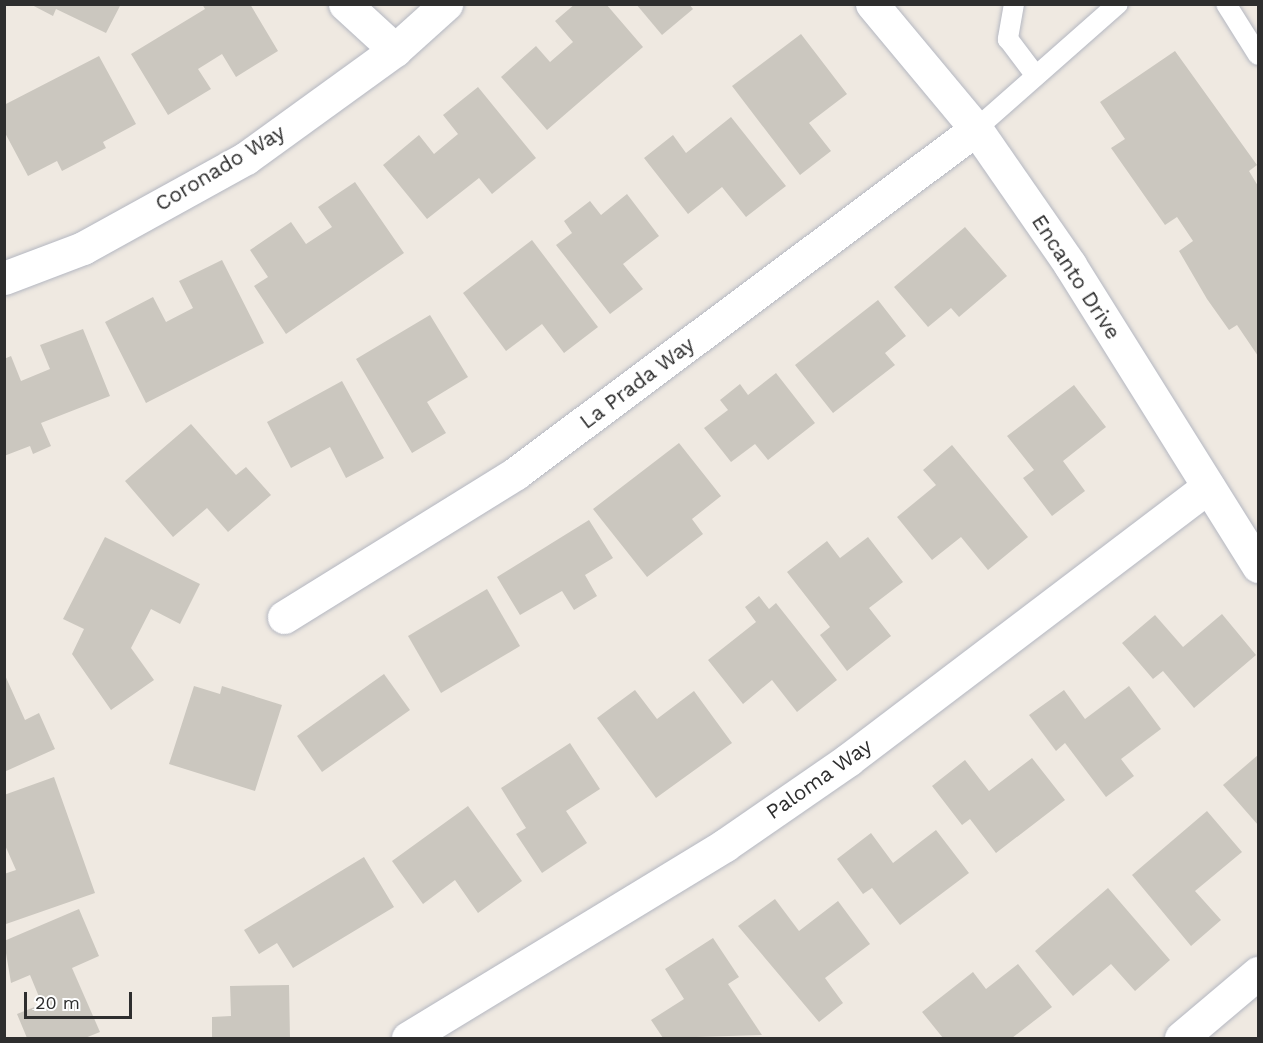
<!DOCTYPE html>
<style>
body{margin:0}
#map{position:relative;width:1263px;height:1043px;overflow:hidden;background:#efe9e1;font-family:"Work Sans",sans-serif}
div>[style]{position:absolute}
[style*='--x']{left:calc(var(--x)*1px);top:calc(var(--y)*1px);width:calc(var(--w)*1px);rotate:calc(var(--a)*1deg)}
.building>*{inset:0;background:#cbc7bf}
.roads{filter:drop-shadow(0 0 2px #b4b7c1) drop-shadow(0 0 2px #b4b7c1)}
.lane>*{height:20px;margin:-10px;padding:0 10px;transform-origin:10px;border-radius:10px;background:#fff}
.street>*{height:33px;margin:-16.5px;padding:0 16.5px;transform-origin:16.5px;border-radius:16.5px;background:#fff}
span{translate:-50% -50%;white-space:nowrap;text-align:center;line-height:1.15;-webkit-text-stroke:5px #fff;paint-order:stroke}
.street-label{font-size:21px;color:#2e2e2e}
.frame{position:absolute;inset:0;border:6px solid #2e2e2e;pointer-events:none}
.scale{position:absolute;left:24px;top:992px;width:108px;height:27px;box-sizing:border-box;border:3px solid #2e2e2e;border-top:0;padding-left:8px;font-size:18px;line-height:21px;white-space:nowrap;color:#2e2e2e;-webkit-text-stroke:4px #fff;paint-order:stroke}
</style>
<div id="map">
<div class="building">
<i style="clip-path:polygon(30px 4px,121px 4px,106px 33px,56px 9px,53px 16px)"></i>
<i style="clip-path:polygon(202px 4px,250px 4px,278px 51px,236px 77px,222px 54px,198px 69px,211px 89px,168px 115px,131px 54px,205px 9px)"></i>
<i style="clip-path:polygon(575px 4px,606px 4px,643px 47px,547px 130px,501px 77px,536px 46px,550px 62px,573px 42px,555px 21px)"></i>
<i style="clip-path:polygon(636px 4px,689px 4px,693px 9px,662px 35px)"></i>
<i style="clip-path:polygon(801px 34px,847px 94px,809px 123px,831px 151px,800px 175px,732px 86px)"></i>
<i style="clip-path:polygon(1175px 51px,1257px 165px,1249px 171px,1258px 186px,1258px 356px,1237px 325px,1229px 330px,1207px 299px,1179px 251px,1193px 241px,1177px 217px,1165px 225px,1111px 148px,1125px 139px,1100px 102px)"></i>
<i style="clip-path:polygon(99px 56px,136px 124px,103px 142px,106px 148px,62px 171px,57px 161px,28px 176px,4px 131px,4px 105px)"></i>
<i style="clip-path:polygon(478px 87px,536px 158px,492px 194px,479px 178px,427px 219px,383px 165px,419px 135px,434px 154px,458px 134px,443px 115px)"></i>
<i style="clip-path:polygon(731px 117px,786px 186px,746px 217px,722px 187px,688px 214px,644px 158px,673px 135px,686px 153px)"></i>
<i style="clip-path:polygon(355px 182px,404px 253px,286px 334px,254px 286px,268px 277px,250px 250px,291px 222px,306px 244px,332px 227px,318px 207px)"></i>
<i style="clip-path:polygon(627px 194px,659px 236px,623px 264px,643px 289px,610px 314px,556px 245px,572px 233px,564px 221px,590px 201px,601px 215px)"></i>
<i style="clip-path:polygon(965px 227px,1007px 276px,959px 317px,951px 308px,928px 327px,894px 287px)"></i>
<i style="clip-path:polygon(532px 240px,598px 327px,564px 353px,542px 324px,506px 351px,463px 293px)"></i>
<i style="clip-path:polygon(222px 260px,264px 343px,146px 403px,105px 322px,153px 297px,166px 322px,193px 308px,179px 281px)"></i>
<i style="clip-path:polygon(878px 300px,906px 336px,885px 353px,895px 365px,833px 413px,795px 365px)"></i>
<i style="clip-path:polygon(430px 315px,468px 377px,427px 402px,446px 433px,412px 453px,356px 359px)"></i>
<i style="clip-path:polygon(83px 329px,110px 396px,41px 423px,51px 446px,33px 454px,30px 446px,4px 456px,4px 359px,11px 356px,21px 381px,50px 369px,40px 345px)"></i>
<i style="clip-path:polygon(776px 373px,815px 423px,768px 460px,755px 444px,731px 462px,704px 428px,728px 410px,720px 400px,740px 384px,748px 395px)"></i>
<i style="clip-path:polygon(342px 381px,384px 458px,346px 478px,330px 447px,291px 468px,267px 422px)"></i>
<i style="clip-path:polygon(1074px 385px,1106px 427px,1063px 461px,1085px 491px,1052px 516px,1023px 478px,1034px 470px,1007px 436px)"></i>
<i style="clip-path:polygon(191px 424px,236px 475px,246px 467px,271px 495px,228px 532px,207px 508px,173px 537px,125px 481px)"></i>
<i style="clip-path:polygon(679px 443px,721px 496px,692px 519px,703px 534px,647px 577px,593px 509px)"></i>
<i style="clip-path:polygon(952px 445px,1028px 537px,988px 570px,961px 537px,932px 560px,897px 517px,936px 485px,923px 470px)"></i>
<i style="clip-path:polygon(589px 520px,613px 558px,585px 575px,597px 596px,574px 610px,562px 591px,520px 615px,497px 577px)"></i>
<i style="clip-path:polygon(105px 537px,200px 584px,180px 624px,151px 609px,131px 648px,154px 680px,111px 710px,72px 654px,84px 629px,63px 619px)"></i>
<i style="clip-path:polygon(868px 537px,903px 582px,869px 608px,891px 636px,847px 671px,820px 635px,830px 627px,787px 572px,827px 541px,840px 558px)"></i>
<i style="clip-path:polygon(487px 589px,520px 646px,441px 693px,408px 636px)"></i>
<i style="clip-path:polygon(759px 596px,769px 609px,776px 603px,837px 680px,797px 712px,772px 680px,743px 704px,708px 660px,756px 622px,745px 607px)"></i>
<i style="clip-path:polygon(1222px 614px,1256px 655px,1194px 708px,1163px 671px,1153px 679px,1122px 643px,1155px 615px,1183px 647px)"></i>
<i style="clip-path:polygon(4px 673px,25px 720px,39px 713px,55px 749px,4px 772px)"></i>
<i style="clip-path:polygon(384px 674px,410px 710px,322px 772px,297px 736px)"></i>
<i style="clip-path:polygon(194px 686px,220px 694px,222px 686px,282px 705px,255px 791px,169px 764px)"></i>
<i style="clip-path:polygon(1129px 686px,1161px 729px,1121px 759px,1134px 776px,1106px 797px,1065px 743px,1056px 751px,1029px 715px,1064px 690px,1085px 719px)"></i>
<i style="clip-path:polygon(635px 690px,657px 719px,694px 691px,732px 743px,656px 798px,597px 718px)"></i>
<i style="clip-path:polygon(570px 743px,600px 789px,566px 811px,587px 843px,542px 873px,516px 834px,526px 828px,501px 788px)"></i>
<i style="clip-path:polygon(1258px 755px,1258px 825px,1223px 785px)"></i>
<i style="clip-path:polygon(1032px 758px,1065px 800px,996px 853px,970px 819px,962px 825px,932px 786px,965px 760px,989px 791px)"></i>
<i style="clip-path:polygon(54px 777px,95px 893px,6px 924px,4px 874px,16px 870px,4px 843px,4px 795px)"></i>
<i style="clip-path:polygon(468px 806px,522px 881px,478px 913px,455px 880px,423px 904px,392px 861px)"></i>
<i style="clip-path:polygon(1207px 811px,1242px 852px,1195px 891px,1221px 920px,1191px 946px,1132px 875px)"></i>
<i style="clip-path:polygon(936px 830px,969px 873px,900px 925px,872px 888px,863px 894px,837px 859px,871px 833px,893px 863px)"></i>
<i style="clip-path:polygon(364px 857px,394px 907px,293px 968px,277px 943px,259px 954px,244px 930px)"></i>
<i style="clip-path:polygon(1108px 888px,1170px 960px,1135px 991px,1111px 964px,1073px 996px,1035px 951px)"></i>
<i style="clip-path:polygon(775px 899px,799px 931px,838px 901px,870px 944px,825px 978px,843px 1003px,819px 1022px,738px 926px)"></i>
<i style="clip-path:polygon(79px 909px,99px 956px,72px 968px,100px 1032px,85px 1038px,27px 1038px,17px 1014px,42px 1004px,30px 975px,11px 983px,4px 941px)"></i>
<i style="clip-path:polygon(713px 938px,739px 977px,728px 984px,762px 1035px,663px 1038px,651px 1020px,684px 999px,665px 969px)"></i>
<i style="clip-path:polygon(1018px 964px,1052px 1007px,1012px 1038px,943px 1038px,922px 1012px,973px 972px,986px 989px)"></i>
<i style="clip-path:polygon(289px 985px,290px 1038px,212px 1038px,212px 1017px,231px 1016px,230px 986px)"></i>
</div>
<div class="roads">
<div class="lane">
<i style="--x:1014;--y:4;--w:36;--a:100"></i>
<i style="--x:1008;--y:39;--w:46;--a:52.9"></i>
<i style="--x:1226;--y:4;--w:60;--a:57.9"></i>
<i style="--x:976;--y:129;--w:189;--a:-41.4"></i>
</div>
<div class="street">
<i style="--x:345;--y:4;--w:68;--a:42.6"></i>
<i style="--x:872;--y:4;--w:163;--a:50.2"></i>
<i style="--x:976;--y:129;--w:165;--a:55.3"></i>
<i style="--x:1070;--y:265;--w:355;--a:58"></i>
<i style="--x:4;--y:278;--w:85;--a:-20.8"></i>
<i style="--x:83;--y:248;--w:186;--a:-28.9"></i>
<i style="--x:246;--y:158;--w:184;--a:-35.9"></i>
<i style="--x:395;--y:50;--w:69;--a:-42"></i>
<i style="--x:284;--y:617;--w:273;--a:-31.8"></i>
<i style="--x:516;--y:473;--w:574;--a:-36.79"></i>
<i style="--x:408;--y:1038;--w:371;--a:-31.3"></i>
<i style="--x:725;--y:845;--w:150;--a:-34.6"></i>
<i style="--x:848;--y:760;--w:452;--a:-37.2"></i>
<i style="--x:1181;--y:1038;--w:101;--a:-40.2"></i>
</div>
</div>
<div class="street-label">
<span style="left:220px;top:168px;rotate:-31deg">Coronado Way</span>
<span style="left:1076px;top:277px;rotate:57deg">Encanto Drive</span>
<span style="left:637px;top:383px;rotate:-37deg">La Prada Way</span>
<span style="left:819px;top:779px;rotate:-35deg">Paloma Way</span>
</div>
<div class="frame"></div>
<div class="scale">20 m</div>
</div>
